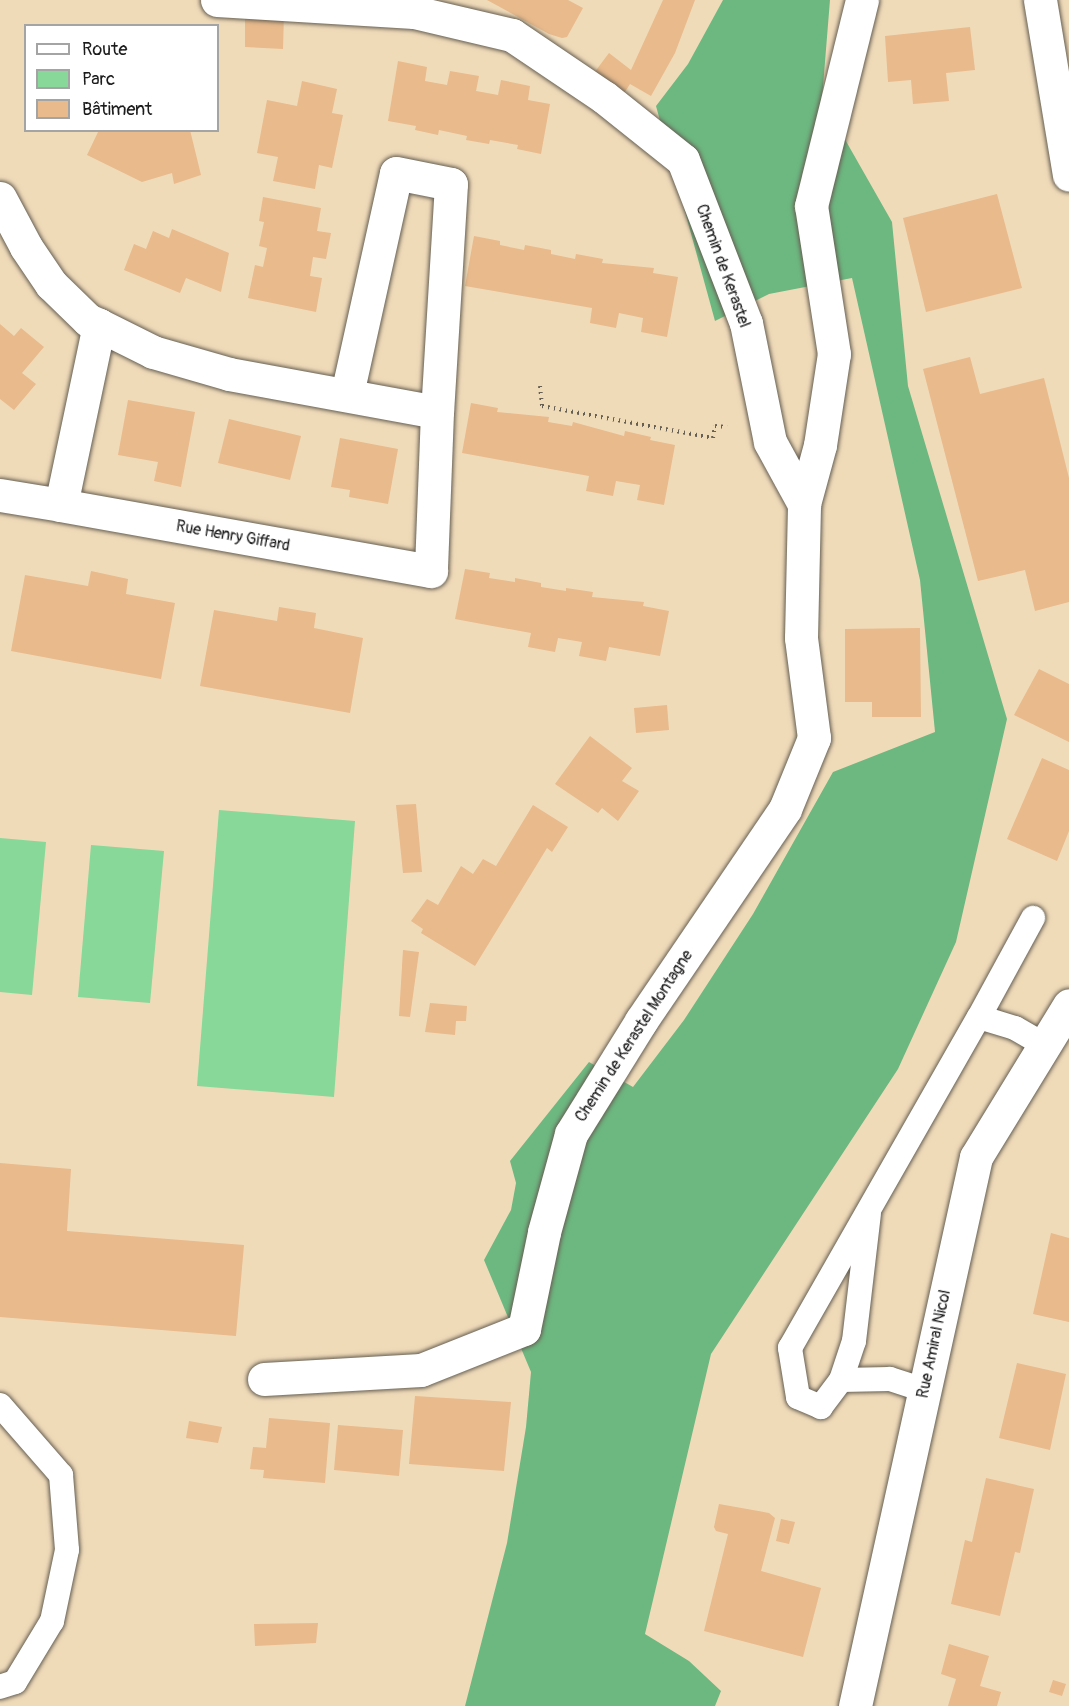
<!DOCTYPE html>
<meta charset="utf-8">
<style>
body{margin:0}
#map{position:relative;width:1069px;height:1706px;overflow:hidden;background:#f0dbb9;font-family:Pangolin,sans-serif}
div>[style]{position:absolute}
[style*='--x']{left:calc(var(--x)*1px);top:calc(var(--y)*1px);width:calc(var(--w)*1px);rotate:calc(var(--a)*1deg)}
.green>*{inset:0;background:#87d899}
.forest>*{inset:0;background:#6db881}
.building>*{inset:0;background:#e8ba8c}
.path>*{height:4px;margin-top:-2px;transform-origin:0;background:repeating-linear-gradient(90deg,#665f53 0 1.5px,transparent 0 6px)}
.roads{filter:drop-shadow(0 0 2px #665f53) drop-shadow(0 0 2px #665f53)}
.service>*{height:24px;margin:-12px;padding:0 12px;transform-origin:12px;border-radius:12px;background:#fff}
.minor>*{height:33px;margin:-16.5px;padding:0 16.5px;transform-origin:16.5px;border-radius:16.5px;background:#fff}
.tertiary>*{height:33px;margin:-16.5px;padding:0 16.5px;transform-origin:16.5px;border-radius:16.5px;background:#fff}
span{translate:-50% -50%;white-space:nowrap;text-align:center;line-height:1.15;-webkit-text-stroke:4.5px #fff;paint-order:stroke}
.street-label{font-size:16px;color:#1c1c1c}
.legend{position:absolute;left:24px;top:24px;width:195px;height:108px;box-sizing:border-box;background:#fff;border:2px solid #a4a4a4;margin:0;padding:8px 10px;list-style:none;font-size:18px;color:#1c1c1c}
.legend li{display:flex;align-items:center;gap:12px;height:30px}
.legend b{width:30px;border:2px solid #a4a4a4}
</style>
<div id="map">
<div class="green">
<i style="clip-path:polygon(219px 810px,355px 821px,334px 1097px,197px 1086px)"></i>
<i style="clip-path:polygon(0 838px,46px 842px,32px 995px,0 992px)"></i>
<i style="clip-path:polygon(91px 845px,164px 851px,150px 1003px,78px 997px)"></i>
</div>
<div class="forest">
<i style="clip-path:polygon(723px 0,830px 0,822px 99px,892px 222px,908px 386px,1007px 719px,956px 942px,898px 1069px,711px 1354px,645px 1634px,689px 1661px,721px 1691px,715px 1706px,465px 1706px,507px 1543px,526px 1427px,531px 1372px,484px 1260px,511px 1210px,516px 1183px,510px 1161px,589px 1062px,633px 1087px,684px 1020px,753px 914px,833px 772px,935px 732px,920px 580px,852px 278px,769px 294px,715px 321px,656px 106px,688px 64px)"></i>
</div>
<div class="building">
<i style="clip-path:polygon(487px 0,568px 0,583px 8px,567px 37px,562px 38px,549px 34px)"></i>
<i style="clip-path:polygon(663px 0,695px 0,675px 53px,651px 96px,630px 84px,623px 95px,594px 73px,609px 53px,631px 70px)"></i>
<i style="clip-path:polygon(245px 12px,284px 14px,283px 49px,245px 47px)"></i>
<i style="clip-path:polygon(970px 27px,975px 70px,946px 73px,949px 101px,913px 104px,911px 80px,888px 82px,885px 36px)"></i>
<i style="clip-path:polygon(398px 61px,427px 67px,425px 81px,447px 85px,450px 71px,479px 76px,476px 91px,498px 95px,501px 80px,530px 86px,528px 100px,550px 104px,541px 154px,517px 149px,518px 145px,490px 140px,489px 144px,466px 140px,467px 136px,439px 130px,438px 135px,415px 130px,416px 126px,388px 121px)"></i>
<i style="clip-path:polygon(302px 81px,337px 89px,332px 113px,343px 115px,332px 168px,319px 165px,315px 189px,273px 181px,278px 157px,257px 153px,267px 100px,297px 106px)"></i>
<i style="clip-path:polygon(99px 130px,190px 130px,201px 175px,174px 184px,172px 173px,142px 182px,87px 155px)"></i>
<i style="clip-path:polygon(997px 194px,1022px 288px,926px 312px,903px 218px)"></i>
<i style="clip-path:polygon(263px 197px,321px 208px,317px 231px,331px 233px,326px 259px,313px 257px,310px 276px,322px 278px,316px 312px,248px 298px,255px 265px,263px 267px,267px 248px,259px 246px,264px 222px,259px 221px)"></i>
<i style="clip-path:polygon(172px 229px,229px 253px,221px 292px,186px 278px,180px 293px,124px 270px,134px 244px,146px 249px,153px 231px,169px 238px)"></i>
<i style="clip-path:polygon(474px 236px,500px 241px,500px 245px,524px 250px,525px 245px,551px 250px,551px 254px,575px 259px,576px 254px,603px 259px,602px 263px,654px 268px,653px 273px,678px 277px,667px 337px,641px 332px,643px 318px,619px 313px,616px 328px,590px 323px,592px 308px,465px 286px)"></i>
<i style="clip-path:polygon(0 324px,14px 336px,21px 328px,44px 347px,22px 373px,36px 384px,14px 410px,0 399px)"></i>
<i style="clip-path:polygon(970px 357px,980px 394px,1044px 378px,1069px 478px,1069px 602px,1035px 611px,1025px 570px,978px 581px,923px 369px)"></i>
<i style="clip-path:polygon(128px 400px,195px 412px,181px 487px,154px 481px,158px 462px,118px 455px)"></i>
<i style="clip-path:polygon(471px 403px,498px 408px,497px 412px,549px 417px,548px 422px,572px 426px,573px 422px,624px 436px,625px 431px,651px 437px,650px 440px,675px 445px,664px 505px,637px 500px,640px 485px,616px 481px,613px 496px,586px 491px,589px 476px,462px 453px)"></i>
<i style="clip-path:polygon(229px 419px,301px 436px,290px 480px,218px 463px)"></i>
<i style="clip-path:polygon(340px 438px,398px 449px,388px 504px,349px 497px,350px 490px,331px 487px)"></i>
<i style="clip-path:polygon(465px 569px,490px 573px,489px 578px,515px 582px,515px 578px,541px 583px,541px 587px,566px 591px,566px 588px,593px 592px,592px 597px,644px 602px,643px 606px,669px 611px,660px 656px,609px 647px,606px 661px,579px 656px,582px 642px,558px 638px,555px 652px,528px 647px,531px 633px,455px 619px)"></i>
<i style="clip-path:polygon(91px 571px,128px 579px,126px 594px,175px 603px,161px 679px,11px 651px,25px 575px,88px 586px)"></i>
<i style="clip-path:polygon(279px 607px,316px 613px,314px 628px,363px 638px,350px 713px,200px 686px,214px 610px,277px 621px)"></i>
<i style="clip-path:polygon(920px 628px,921px 717px,872px 717px,872px 702px,845px 702px,845px 629px)"></i>
<i style="clip-path:polygon(1039px 669px,1069px 684px,1069px 742px,1014px 715px)"></i>
<i style="clip-path:polygon(667px 705px,669px 730px,636px 733px,634px 708px)"></i>
<i style="clip-path:polygon(590px 736px,632px 768px,622px 781px,639px 791px,618px 821px,602px 808px,598px 813px,555px 784px)"></i>
<i style="clip-path:polygon(1042px 758px,1069px 770px,1069px 831px,1057px 861px,1007px 839px)"></i>
<i style="clip-path:polygon(416px 804px,422px 872px,403px 873px,396px 805px)"></i>
<i style="clip-path:polygon(533px 805px,568px 827px,552px 852px,547px 848px,475px 966px,421px 933px,423px 929px,411px 921px,427px 899px,438px 905px,461px 866px,473px 874px,483px 859px,496px 866px)"></i>
<i style="clip-path:polygon(403px 950px,419px 952px,410px 1017px,399px 1016px)"></i>
<i style="clip-path:polygon(430px 1003px,467px 1006px,466px 1021px,456px 1021px,455px 1035px,425px 1032px)"></i>
<i style="clip-path:polygon(0 1163px,71px 1169px,67px 1231px,244px 1245px,236px 1336px,0 1317px)"></i>
<i style="clip-path:polygon(1051px 1233px,1069px 1238px,1069px 1322px,1033px 1314px)"></i>
<i style="clip-path:polygon(1017px 1363px,1066px 1374px,1050px 1450px,999px 1438px)"></i>
<i style="clip-path:polygon(415px 1396px,511px 1402px,504px 1471px,409px 1464px)"></i>
<i style="clip-path:polygon(269px 1418px,330px 1423px,325px 1483px,263px 1478px,264px 1470px,250px 1469px,253px 1447px,266px 1448px)"></i>
<i style="clip-path:polygon(189px 1421px,222px 1427px,218px 1443px,186px 1438px)"></i>
<i style="clip-path:polygon(338px 1425px,403px 1430px,399px 1476px,334px 1470px)"></i>
<i style="clip-path:polygon(986px 1478px,1034px 1489px,1020px 1553px,1015px 1552px,1000px 1616px,951px 1604px,965px 1540px,972px 1542px)"></i>
<i style="clip-path:polygon(719px 1504px,769px 1513px,775px 1518px,761px 1571px,821px 1588px,803px 1657px,704px 1631px,728px 1534px,716px 1531px,714px 1527px)"></i>
<i style="clip-path:polygon(781px 1519px,795px 1522px,789px 1544px,776px 1541px)"></i>
<i style="clip-path:polygon(318px 1623px,316px 1643px,255px 1646px,254px 1624px)"></i>
<i style="clip-path:polygon(949px 1644px,989px 1656px,980px 1686px,1001px 1692px,997px 1706px,948px 1706px,956px 1679px,941px 1674px)"></i>
<i style="clip-path:polygon(1053px 1680px,1066px 1684px,1062px 1696px,1049px 1692px)"></i>
</div>
<div class="path">
<i style="--x:540;--y:386;--w:20;--a:84"></i>
<i style="--x:542;--y:406;--w:174;--a:10.6"></i>
<i style="--x:713;--y:438;--w:12;--a:-81"></i>
<i style="--x:715;--y:426;--w:12;--a:5"></i>
</div>
<div class="roads">
<div class="service">
<i style="--x:979;--y:1017;--w:113;--a:-61.4"></i>
<i style="--x:841;--y:1380;--w:41;--a:-71.6"></i>
<i style="--x:854;--y:1341;--w:128;--a:-83.3"></i>
<i style="--x:924;--y:1390;--w:36;--a:-162"></i>
<i style="--x:890;--y:1379;--w:49;--a:178.8"></i>
<i style="--x:841;--y:1380;--w:34;--a:127"></i>
<i style="--x:821;--y:1407;--w:25;--a:-157"></i>
<i style="--x:798;--y:1397;--w:50;--a:-99.3"></i>
<i style="--x:790;--y:1348;--w:381;--a:-60.3"></i>
<i style="--x:979;--y:1017;--w:38;--a:17"></i>
<i style="--x:1015;--y:1028;--w:34;--a:30"></i>
<i style="--x:0;--y:1405;--w:93;--a:48.9"></i>
<i style="--x:61;--y:1475;--w:75;--a:85.4"></i>
<i style="--x:67;--y:1550;--w:73;--a:101.9"></i>
<i style="--x:52;--y:1621;--w:71;--a:121.2"></i>
<i style="--x:15;--y:1682;--w:16;--a:162"></i>
</div>
<div class="minor">
<i style="--x:217;--y:0;--w:197;--a:3.5"></i>
<i style="--x:414;--y:12;--w:101;--a:13.2"></i>
<i style="--x:512;--y:35;--w:111;--a:34"></i>
<i style="--x:604;--y:97;--w:101;--a:38.6"></i>
<i style="--x:683;--y:160;--w:175;--a:68.9"></i>
<i style="--x:746;--y:323;--w:121;--a:78.6"></i>
<i style="--x:770;--y:442;--w:71;--a:61.3"></i>
<i style="--x:0;--y:198;--w:55;--a:62"></i>
<i style="--x:26;--y:247;--w:45;--a:56"></i>
<i style="--x:51;--y:284;--w:52;--a:44.2"></i>
<i style="--x:88;--y:320;--w:12;--a:24"></i>
<i style="--x:99;--y:325;--w:60;--a:26.6"></i>
<i style="--x:153;--y:352;--w:79;--a:16.1"></i>
<i style="--x:229;--y:374;--w:211;--a:10.4"></i>
<i style="--x:437;--y:412;--w:159;--a:92.2"></i>
<i style="--x:431;--y:571;--w:376;--a:-169.9"></i>
<i style="--x:61;--y:505;--w:184;--a:-78.1"></i>
<i style="--x:347;--y:394;--w:226;--a:-77.5"></i>
<i style="--x:396;--y:173;--w:56;--a:11.3"></i>
<i style="--x:451;--y:184;--w:228;--a:93.5"></i>
<i style="--x:0;--y:495;--w:62;--a:9.3"></i>
<i style="--x:264;--y:1379;--w:157;--a:-3.3"></i>
<i style="--x:421;--y:1370;--w:111;--a:-21.7"></i>
<i style="--x:524;--y:1329;--w:99;--a:-78.3"></i>
<i style="--x:544;--y:1232;--w:102;--a:-74.6"></i>
<i style="--x:571;--y:1134;--w:133;--a:-58.2"></i>
<i style="--x:641;--y:1021;--w:256;--a:-55.8"></i>
<i style="--x:785;--y:809;--w:77;--a:-67.8"></i>
<i style="--x:814;--y:738;--w:101;--a:-97.4"></i>
<i style="--x:801;--y:638;--w:134;--a:-88.7"></i>
<i style="--x:804;--y:504;--w:61;--a:-74.8"></i>
<i style="--x:820;--y:445;--w:92;--a:-81.3"></i>
<i style="--x:834;--y:354;--w:150;--a:-98.8"></i>
<i style="--x:811;--y:206;--w:212;--a:-76.1"></i>
</div>
<div class="tertiary">
<i style="--x:1040;--y:0;--w:177;--a:80.6"></i>
<i style="--x:855;--y:1706;--w:562;--a:-77.57"></i>
<i style="--x:976;--y:1157;--w:178;--a:-58.5"></i>
</div>
</div>
<div class="street-label">
<span style="left:723px;top:266px;rotate:70deg">Chemin de Kerastel</span>
<span style="left:233px;top:536px;rotate:10deg">Rue Henry Giffard</span>
<span style="left:634px;top:1036px;rotate:-57deg">Chemin de Kerastel Montagne</span>
<span style="left:934px;top:1344px;rotate:-78deg">Rue Amiral Nicol</span>
</div>
<ul class="legend">
<li><b style="height:8px;background:#fff"></b>Route</li>
<li><b style="height:16px;background:#87d899"></b>Parc</li>
<li><b style="height:16px;background:#e8ba8c"></b>Bâtiment</li>
</ul>
</div>
